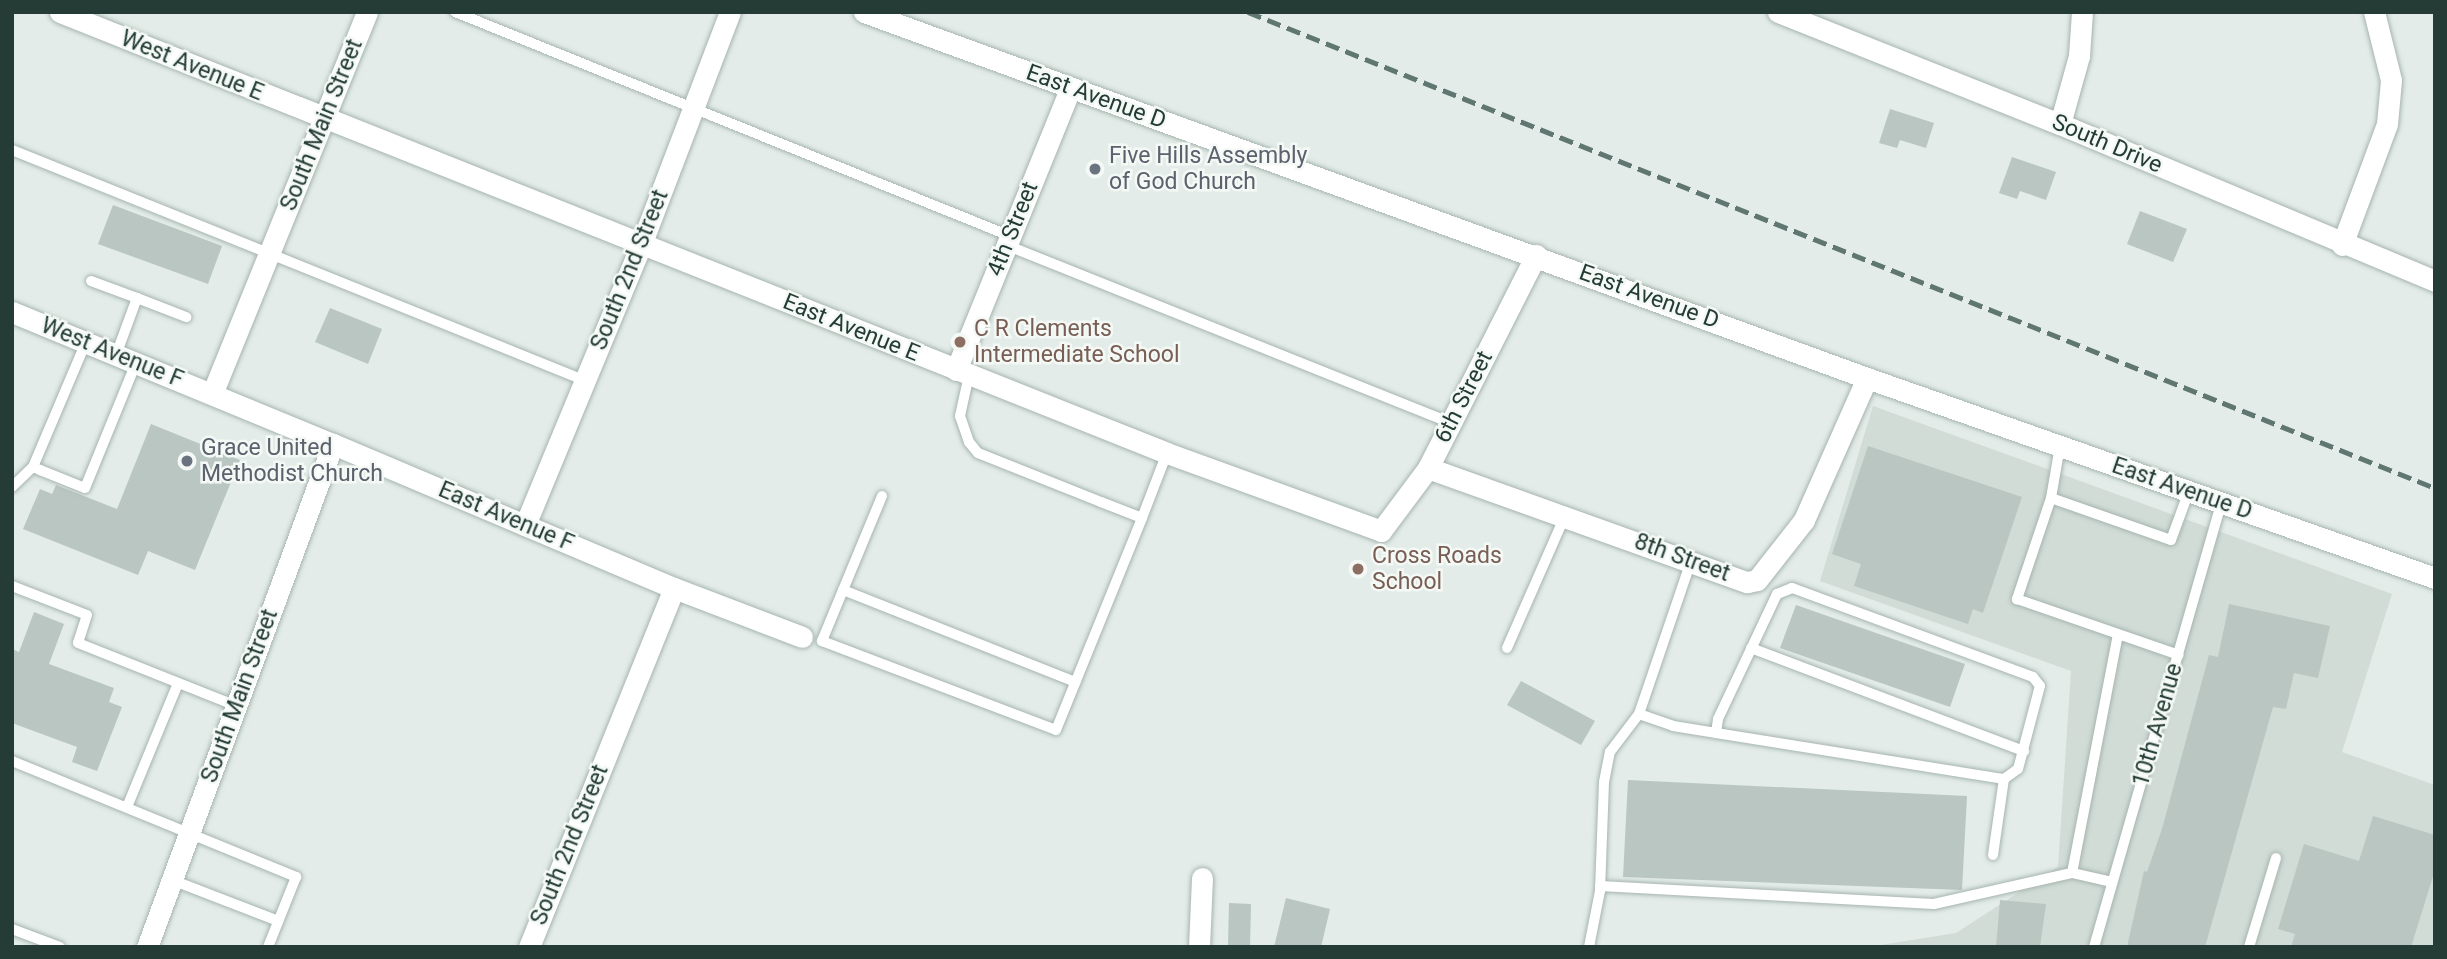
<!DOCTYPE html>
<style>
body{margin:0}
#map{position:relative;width:2447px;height:959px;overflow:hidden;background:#e3ece8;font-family:Roboto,sans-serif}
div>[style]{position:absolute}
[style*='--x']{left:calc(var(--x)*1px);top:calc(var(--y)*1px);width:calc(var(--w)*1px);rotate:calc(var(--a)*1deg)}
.built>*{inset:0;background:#d1dcd7}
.building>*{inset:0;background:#b9c6c1}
.roads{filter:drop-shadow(0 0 2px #a6b4af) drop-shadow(0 0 2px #a6b4af)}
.lane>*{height:10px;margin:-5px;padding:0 5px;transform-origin:5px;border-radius:5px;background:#fff}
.street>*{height:21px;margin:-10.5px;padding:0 10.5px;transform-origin:10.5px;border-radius:10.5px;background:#fff}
.secondary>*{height:21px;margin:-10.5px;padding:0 10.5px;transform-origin:10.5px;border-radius:10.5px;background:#fff}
.rail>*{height:5px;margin-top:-2.5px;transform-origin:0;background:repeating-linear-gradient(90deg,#5f7770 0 14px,transparent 0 21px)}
.dots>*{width:19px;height:19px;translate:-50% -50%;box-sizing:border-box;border:4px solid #f4f9f6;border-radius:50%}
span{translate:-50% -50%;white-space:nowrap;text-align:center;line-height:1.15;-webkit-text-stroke:5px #f4f9f6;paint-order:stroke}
.street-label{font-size:23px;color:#243c35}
.worship-label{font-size:23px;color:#5b616d}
.left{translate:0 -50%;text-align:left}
.education-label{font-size:23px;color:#785e54}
.frame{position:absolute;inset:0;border:14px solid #243c35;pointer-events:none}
</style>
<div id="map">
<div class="built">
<i style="clip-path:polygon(1873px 406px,2392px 594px,2342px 752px,2435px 785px,2435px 947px,1868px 947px,1956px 933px,2058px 867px,2071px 671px,1820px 581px)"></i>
</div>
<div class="building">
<i style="clip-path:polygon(1890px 109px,1934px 123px,1926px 148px,1900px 140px,1897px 148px,1879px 143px)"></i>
<i style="clip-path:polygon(2012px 157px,2056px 172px,2046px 200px,2020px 191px,2017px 199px,1999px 193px)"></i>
<i style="clip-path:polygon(113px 205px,222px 246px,208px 284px,98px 244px)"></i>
<i style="clip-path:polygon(2140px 211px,2187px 229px,2173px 262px,2127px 244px)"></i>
<i style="clip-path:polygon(330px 308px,382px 329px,368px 364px,315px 342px)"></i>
<i style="clip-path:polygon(151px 424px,240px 460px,195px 570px,148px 551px,138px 575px,23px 529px,40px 489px,52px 494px,56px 485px,117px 509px)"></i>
<i style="clip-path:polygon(1868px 446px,2022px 497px,1983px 613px,1973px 609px,1968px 624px,1854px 586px,1861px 564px,1832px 554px)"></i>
<i style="clip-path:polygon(2229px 604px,2330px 626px,2318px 678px,2294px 673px,2286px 709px,2273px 707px,2205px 947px,2127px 947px,2144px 871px,2147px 872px,2162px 829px,2209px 655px,2218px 657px)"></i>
<i style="clip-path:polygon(1796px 605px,1965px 664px,1950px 707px,1780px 648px)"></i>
<i style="clip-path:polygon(34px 612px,64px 624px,49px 664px,114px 688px,109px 702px,122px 707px,97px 771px,72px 762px,77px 747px,12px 723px,12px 649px,19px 652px)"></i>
<i style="clip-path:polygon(1521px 681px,1595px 721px,1581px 745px,1507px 705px)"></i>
<i style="clip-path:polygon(1628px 780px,1967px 796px,1962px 890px,1623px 877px)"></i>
<i style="clip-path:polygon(2373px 816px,2435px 835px,2435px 870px,2411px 947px,2291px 947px,2295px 934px,2278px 929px,2304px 844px,2359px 861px)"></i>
<i style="clip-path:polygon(1286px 898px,1330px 909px,1321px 947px,1274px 947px)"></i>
<i style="clip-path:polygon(2000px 900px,2046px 904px,2040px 947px,1996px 947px)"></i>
<i style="clip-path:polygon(1229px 903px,1251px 904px,1250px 947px,1228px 947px)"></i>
</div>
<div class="roads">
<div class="lane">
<i style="--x:455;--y:12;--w:598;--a:21.98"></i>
<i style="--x:12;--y:150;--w:619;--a:21.92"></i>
<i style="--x:1006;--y:245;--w:478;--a:21.8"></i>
<i style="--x:91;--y:281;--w:49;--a:20.3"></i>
<i style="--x:86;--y:342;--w:136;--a:113"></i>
<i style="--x:33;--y:467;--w:8;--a:23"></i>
<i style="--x:40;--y:470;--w:48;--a:21.8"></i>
<i style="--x:85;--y:488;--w:135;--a:-67.8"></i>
<i style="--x:116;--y:355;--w:61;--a:-69.8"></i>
<i style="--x:137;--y:298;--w:53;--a:21.2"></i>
<i style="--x:969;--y:375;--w:42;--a:102.4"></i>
<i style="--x:960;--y:416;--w:28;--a:71"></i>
<i style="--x:969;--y:442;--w:14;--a:51"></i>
<i style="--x:978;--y:453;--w:132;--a:21.7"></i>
<i style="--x:1101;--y:502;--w:44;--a:21.3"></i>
<i style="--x:1142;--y:518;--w:70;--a:-69"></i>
<i style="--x:2060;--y:446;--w:53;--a:99.8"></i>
<i style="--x:2051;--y:498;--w:107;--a:108.6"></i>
<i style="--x:2017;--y:599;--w:171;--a:19.1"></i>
<i style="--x:12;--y:487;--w:29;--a:-44"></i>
<i style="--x:882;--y:496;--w:157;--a:112.5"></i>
<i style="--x:822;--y:641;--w:250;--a:20.8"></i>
<i style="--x:1056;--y:730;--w:229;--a:-67.9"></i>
<i style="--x:2051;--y:498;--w:127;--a:19.3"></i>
<i style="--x:2171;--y:540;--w:52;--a:-69.8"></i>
<i style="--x:12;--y:586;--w:80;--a:21.1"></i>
<i style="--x:87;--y:615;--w:29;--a:108"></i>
<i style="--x:78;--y:643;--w:170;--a:21.7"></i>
<i style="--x:843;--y:590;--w:250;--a:21.6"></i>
<i style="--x:1507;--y:648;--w:144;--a:-66.3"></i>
<i style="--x:1751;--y:648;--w:292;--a:20.7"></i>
<i style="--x:1639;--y:714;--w:36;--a:19"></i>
<i style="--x:1673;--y:726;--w:44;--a:9.2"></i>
<i style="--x:1716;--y:733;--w:292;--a:9.1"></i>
<i style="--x:2004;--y:779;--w:17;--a:-36"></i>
<i style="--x:2018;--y:769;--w:86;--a:-75.2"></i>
<i style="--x:2040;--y:686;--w:11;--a:-128"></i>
<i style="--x:2033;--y:677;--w:257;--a:-159.7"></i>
<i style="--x:1792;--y:588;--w:16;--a:158"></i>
<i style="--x:1777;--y:594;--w:138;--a:115.3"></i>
<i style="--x:1718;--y:719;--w:14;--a:98"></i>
<i style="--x:12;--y:761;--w:307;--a:22.2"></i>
<i style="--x:296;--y:877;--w:75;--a:111.8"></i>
<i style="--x:127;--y:807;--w:134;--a:-67.6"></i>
<i style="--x:1993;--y:855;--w:77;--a:-81.8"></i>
<i style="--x:172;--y:880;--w:114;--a:21.1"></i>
<i style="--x:2112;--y:882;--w:41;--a:-167.3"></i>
<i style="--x:2072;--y:873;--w:243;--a:-79.1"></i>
<i style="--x:1600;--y:886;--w:334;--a:3.1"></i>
<i style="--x:1934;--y:904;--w:141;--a:-12.7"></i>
<i style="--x:12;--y:929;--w:51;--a:20.6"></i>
<i style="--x:1589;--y:947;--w:57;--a:-78.9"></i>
<i style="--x:1600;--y:891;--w:109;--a:-87.9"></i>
<i style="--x:1604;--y:782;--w:31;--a:-79"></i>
<i style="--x:1610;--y:752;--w:48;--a:-52.7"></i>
<i style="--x:1639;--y:714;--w:162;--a:-71.2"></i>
<i style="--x:2094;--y:947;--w:463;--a:-74"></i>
<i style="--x:2249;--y:947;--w:93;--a:-73.1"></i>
</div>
<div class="street">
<i style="--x:60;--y:12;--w:1192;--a:21.72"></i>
<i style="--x:1167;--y:453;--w:228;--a:20"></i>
<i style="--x:1381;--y:531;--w:79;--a:-53.3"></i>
<i style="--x:1428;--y:468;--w:239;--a:-63.1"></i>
<i style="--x:1778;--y:12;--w:303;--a:21.7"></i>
<i style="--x:2060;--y:124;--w:407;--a:22.7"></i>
<i style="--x:2060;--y:124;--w:71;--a:-74.4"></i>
<i style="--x:2079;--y:56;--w:44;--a:-86.1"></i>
<i style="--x:2342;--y:245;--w:129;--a:-69.6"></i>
<i style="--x:2387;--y:124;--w:44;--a:-84.8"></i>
<i style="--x:2391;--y:80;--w:70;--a:-104"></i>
<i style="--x:956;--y:370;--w:303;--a:-67.9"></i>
<i style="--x:333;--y:444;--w:370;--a:22.9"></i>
<i style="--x:674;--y:588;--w:137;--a:20.9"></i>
<i style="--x:1428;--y:468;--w:339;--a:19.7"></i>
<i style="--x:1747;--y:582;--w:10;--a:-11"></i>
<i style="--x:1757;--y:580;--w:76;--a:-51.9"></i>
<i style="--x:1804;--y:520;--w:155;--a:-66.1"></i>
<i style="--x:525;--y:525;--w:303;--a:-67.5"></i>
<i style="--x:641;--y:245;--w:249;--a:-69.1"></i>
<i style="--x:529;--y:947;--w:387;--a:-68"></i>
<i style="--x:1199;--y:947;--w:69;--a:-87.5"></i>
</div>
<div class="secondary">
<i style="--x:864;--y:12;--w:1068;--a:20.05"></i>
<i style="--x:1867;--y:378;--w:602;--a:19.4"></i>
<i style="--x:12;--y:312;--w:347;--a:22.4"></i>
<i style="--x:333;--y:444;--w:536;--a:110.29"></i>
<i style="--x:212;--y:394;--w:412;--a:-67.9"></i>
</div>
</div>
<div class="rail">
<i style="--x:1248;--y:12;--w:1279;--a:21.85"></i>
</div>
<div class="dots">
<i style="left:1095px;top:169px;background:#6b7280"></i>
<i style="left:960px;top:342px;background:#8d6e63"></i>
<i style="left:187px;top:461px;background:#6b7280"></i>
<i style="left:1358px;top:569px;background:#8d6e63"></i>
</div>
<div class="street-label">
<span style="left:192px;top:66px;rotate:22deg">West Avenue E</span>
<span style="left:1096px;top:97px;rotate:20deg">East Avenue D</span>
<span style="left:322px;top:125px;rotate:-68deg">South Main Street</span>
<span style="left:2107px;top:144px;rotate:23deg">South Drive</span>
<span style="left:1013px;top:229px;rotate:-68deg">4th Street</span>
<span style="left:630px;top:270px;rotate:-68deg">South 2nd Street</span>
<span style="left:1649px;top:297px;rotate:20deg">East Avenue D</span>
<span style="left:851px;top:328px;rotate:22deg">East Avenue E</span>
<span style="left:112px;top:353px;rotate:22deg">West Avenue F</span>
<span style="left:1464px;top:397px;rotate:-63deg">6th Street</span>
<span style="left:2182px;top:489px;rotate:19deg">East Avenue D</span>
<span style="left:506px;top:517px;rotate:23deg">East Avenue F</span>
<span style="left:1682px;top:558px;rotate:20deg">8th Street</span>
<span style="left:240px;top:696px;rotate:-70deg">South Main Street</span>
<span style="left:2158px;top:725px;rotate:-74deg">10th Avenue</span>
<span style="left:570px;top:845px;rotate:-68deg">South 2nd Street</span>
</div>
<div class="worship-label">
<span class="left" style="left:1109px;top:169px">Five Hills Assembly<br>of God Church</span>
<span class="left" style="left:201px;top:461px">Grace United<br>Methodist Church</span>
</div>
<div class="education-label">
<span class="left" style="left:974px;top:342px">C R Clements<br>Intermediate School</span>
<span class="left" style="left:1372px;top:569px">Cross Roads<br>School</span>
</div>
<div class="frame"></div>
</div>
